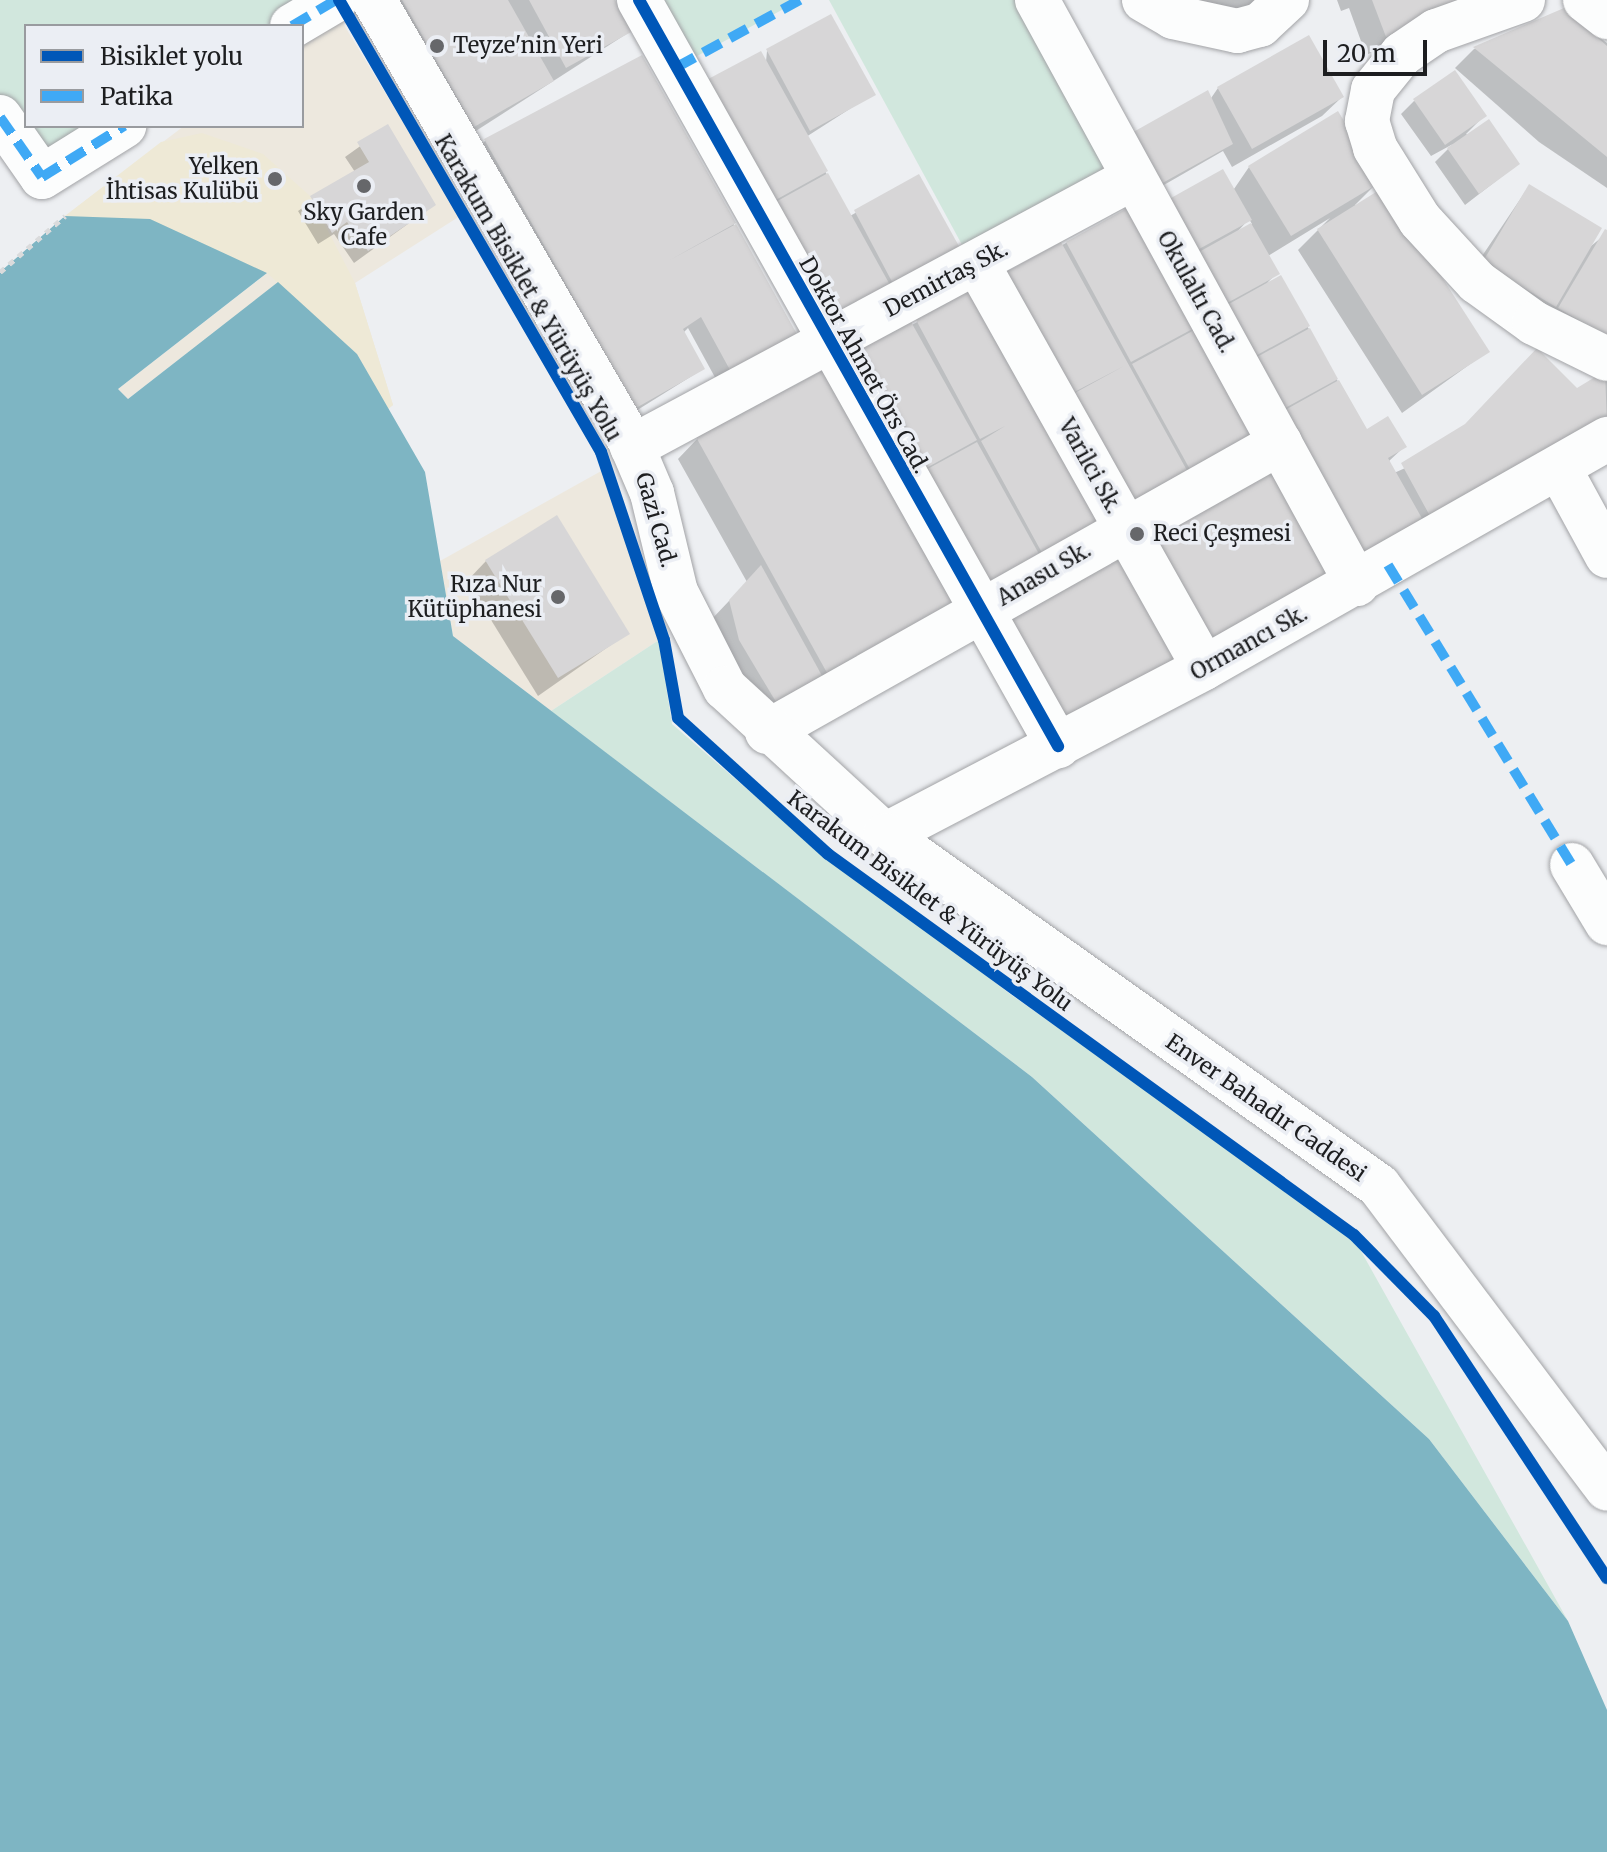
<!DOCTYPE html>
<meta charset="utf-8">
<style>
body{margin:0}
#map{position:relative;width:1607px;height:1852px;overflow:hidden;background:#edeff2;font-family:Merriweather,serif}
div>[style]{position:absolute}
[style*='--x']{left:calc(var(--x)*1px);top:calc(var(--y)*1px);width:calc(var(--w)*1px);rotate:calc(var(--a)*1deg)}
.education>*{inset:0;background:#ede8de}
.green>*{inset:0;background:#d1e7dd}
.sand>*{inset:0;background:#eee9d6}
.water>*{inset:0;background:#7eb5c3}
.shadow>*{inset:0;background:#0003}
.building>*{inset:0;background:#d7d6d7}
.path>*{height:5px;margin-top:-2.5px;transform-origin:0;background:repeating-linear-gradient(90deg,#dadbdc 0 6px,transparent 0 12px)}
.roads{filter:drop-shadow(0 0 2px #a2a3a6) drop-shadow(0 0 2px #a2a3a6)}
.minor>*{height:44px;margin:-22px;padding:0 22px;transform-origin:22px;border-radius:22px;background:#fcfdfd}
.major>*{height:44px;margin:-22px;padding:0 22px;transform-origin:22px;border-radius:22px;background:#fcfdfd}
.quiet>*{height:10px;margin-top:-5px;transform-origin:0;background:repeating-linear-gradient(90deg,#3fa9f5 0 20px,transparent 0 30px)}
.cycleway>*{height:12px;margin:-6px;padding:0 6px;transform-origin:6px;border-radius:6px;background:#0057b8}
.dots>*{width:22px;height:22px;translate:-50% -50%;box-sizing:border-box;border:4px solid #ebeef4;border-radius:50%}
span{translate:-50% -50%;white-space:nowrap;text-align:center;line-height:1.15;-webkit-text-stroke:7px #ebeef4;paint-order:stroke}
.poi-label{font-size:22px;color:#1d1e20}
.left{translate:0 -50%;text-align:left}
.right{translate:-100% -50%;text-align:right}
.street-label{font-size:22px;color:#1d1e20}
.legend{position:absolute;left:24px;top:24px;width:280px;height:104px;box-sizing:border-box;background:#ebeef4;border:2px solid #999b9f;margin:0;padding:10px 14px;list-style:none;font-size:24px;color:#1d1e20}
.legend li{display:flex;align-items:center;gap:16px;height:40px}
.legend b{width:40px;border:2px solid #999b9f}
.scale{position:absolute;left:1323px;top:40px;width:104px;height:36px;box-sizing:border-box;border:4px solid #1d1e20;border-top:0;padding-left:10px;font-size:24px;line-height:28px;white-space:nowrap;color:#1d1e20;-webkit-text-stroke:6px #ebeef4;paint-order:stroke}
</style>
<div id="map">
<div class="education">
<i style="clip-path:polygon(341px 20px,460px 216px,355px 283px,393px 405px,388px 409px,357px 354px,278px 283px,128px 399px,118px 389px,266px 274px,65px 216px,184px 126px,302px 126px,302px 46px)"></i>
<i style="clip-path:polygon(603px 470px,659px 640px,551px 711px,453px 636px,440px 561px)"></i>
</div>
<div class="green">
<i style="clip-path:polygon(0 0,316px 0,276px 26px,26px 26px,26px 126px,121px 126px,42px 177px,0 117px)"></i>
<i style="clip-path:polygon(639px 0,800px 0,677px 67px)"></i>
<i style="clip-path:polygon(829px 0,1037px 0,1133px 178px,973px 265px)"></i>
<i style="clip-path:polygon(659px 640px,672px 724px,770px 809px,1010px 994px,1352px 1235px,1568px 1621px,1429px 1439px,1032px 1077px,551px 711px)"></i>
</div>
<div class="sand">
<i style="clip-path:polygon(202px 133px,263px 154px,310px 196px,355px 283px,393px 405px,388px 409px,357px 354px,267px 273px,65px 216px,161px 142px)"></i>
</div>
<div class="water">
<i style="clip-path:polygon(65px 216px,150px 219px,267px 273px,118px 389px,128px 399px,278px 282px,357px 354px,425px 472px,453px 636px,1032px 1077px,1429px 1439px,1568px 1621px,1607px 1710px,1607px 1852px,0 1852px,0 272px)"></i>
</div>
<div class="shadow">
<i style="clip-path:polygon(375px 0,614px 0,631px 31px,454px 145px)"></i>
<i style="clip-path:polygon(1199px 0,1258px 0,1237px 18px,1213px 15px)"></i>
<i style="clip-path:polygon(1337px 0,1500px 0,1366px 55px,1349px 8px,1341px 11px)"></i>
<i style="clip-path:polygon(1564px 11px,1607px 43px,1607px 188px,1539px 142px,1455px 68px,1474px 49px)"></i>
<i style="clip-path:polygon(1308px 38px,1342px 97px,1322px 116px,1232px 167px,1223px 151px,1143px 197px,1218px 88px)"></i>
<i style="clip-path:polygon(767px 51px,873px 94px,806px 137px,850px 216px,918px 177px,962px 257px,884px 302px,751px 223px)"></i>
<i style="clip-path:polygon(641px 58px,801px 345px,723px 392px,688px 328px,683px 333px,703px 369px,623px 419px,459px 167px,485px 141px)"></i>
<i style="clip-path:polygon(1414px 101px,1484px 116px,1466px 134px,1518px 164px,1465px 205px,1435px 162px,1453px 144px,1431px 156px,1401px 114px)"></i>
<i style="clip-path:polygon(387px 127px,434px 205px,354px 263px,334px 234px,318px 244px,298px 211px,355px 172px,345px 157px)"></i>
<i style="clip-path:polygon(evenodd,1249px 167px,1378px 182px,1355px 205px,1487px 352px,1402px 413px,1298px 250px,1330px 218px,1268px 256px,1277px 273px,1267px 283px,1280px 277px,1366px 432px,1404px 447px,1388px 462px,1394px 473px,1607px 378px,1607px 427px,1038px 757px,972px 634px,1280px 454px,1178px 271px,1249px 167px,1249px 219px,1252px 224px,1238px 232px,1238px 231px,1249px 219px)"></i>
<i style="clip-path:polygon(1529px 186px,1591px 246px,1607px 233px,1607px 368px,1464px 283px)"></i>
<i style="clip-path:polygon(1130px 209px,1262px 448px,759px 725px,710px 621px,747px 582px,678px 459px,697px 439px)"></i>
<i style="clip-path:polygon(486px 561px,628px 633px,538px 696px,467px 581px)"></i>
</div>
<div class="building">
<i style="clip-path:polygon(402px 0,508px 0,554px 81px,474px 127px)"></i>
<i style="clip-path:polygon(529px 0,615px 0,633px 31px,566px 68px)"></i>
<i style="clip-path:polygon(1372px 0,1482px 0,1386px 37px)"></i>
<i style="clip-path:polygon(1564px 8px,1607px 46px,1607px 157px,1473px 47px)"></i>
<i style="clip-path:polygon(831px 14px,876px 95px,810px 131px,766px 49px)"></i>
<i style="clip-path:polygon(1309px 35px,1344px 97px,1252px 149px,1217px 87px)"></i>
<i style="clip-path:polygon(761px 51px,828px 171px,761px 208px,695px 86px)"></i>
<i style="clip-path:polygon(642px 55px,736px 223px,670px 260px,736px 224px,803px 345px,736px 381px,701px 317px,683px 329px,705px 369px,636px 408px,484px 139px)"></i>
<i style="clip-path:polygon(1455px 70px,1487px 116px,1445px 145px,1413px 99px)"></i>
<i style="clip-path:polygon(1208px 90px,1233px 144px,1157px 186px,1128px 135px)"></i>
<i style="clip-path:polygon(1338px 111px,1381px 182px,1291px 236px,1248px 166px)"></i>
<i style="clip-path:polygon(1489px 119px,1520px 164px,1479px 194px,1447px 148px)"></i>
<i style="clip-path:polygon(388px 124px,436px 205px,368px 251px,347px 222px,332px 233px,310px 196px,369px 162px,357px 142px)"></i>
<i style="clip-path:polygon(1223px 169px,1252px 220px,1190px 254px,1162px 203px)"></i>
<i style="clip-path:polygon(828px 173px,895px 294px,828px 330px,763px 209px)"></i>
<i style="clip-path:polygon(919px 174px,965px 257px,898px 293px,854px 210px)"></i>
<i style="clip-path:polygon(1529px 184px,1602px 228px,1556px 307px,1482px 263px)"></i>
<i style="clip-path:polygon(1384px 187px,1490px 352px,1422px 395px,1317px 229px)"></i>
<i style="clip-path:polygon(1131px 206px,1198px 326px,1131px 362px,1066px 242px)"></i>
<i style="clip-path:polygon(1251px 223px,1280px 274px,1218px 308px,1190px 257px)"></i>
<i style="clip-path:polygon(1605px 229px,1607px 230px,1607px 337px,1558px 308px)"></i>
<i style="clip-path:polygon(1061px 242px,1195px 485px,1128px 522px,1062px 400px,1124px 366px,1061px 399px,995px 278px)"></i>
<i style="clip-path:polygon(1281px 275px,1310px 326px,1248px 360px,1220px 309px)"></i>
<i style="clip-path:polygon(980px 283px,1113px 526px,1047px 562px,981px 441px,1005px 426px,980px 439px,915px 318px)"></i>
<i style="clip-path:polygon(910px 320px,977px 440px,910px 477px,845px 355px)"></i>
<i style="clip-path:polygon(1198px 328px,1264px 449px,1198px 484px,1132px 364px)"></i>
<i style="clip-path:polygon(1310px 328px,1338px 379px,1276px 413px,1248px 362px)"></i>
<i style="clip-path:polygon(1537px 348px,1577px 388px,1605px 371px,1607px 424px,1436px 527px,1401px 463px,1465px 424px)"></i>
<i style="clip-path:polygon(831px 366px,965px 608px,831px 680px,696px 437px)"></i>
<i style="clip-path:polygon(1339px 380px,1367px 429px,1388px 416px,1407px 447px,1388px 458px,1428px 529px,1361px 567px,1278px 414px)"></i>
<i style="clip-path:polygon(977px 442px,1044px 563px,977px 599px,911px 478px)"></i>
<i style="clip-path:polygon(1278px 453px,1347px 580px,1211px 653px,1143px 527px)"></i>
<i style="clip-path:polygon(557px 515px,630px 634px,558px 678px,485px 560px)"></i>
<i style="clip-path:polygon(1125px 539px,1194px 666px,1058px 739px,990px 613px)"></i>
<i style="clip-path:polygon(761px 565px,826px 683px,779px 707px,739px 640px,729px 600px)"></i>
</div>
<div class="path">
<i style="--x:0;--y:272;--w:86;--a:-40.7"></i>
</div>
<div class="roads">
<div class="minor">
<i style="--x:639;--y:0;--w:856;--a:60.68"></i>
<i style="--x:1037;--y:0;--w:666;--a:61.28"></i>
<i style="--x:1144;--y:0;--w:34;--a:30"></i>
<i style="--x:1173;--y:17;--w:66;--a:12.3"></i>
<i style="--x:1237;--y:31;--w:24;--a:-15"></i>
<i style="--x:1260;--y:25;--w:37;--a:-43"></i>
<i style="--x:1523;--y:0;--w:92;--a:160.4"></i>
<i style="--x:1436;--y:31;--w:41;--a:145.9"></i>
<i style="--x:1402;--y:54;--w:46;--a:128.9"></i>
<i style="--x:1373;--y:90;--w:32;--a:101"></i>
<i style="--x:1367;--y:121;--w:28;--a:73"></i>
<i style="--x:1375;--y:148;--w:85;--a:58"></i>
<i style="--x:1420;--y:220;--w:84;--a:47.4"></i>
<i style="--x:1477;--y:282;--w:70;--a:35.7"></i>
<i style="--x:1534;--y:323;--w:81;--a:26.3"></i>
<i style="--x:1585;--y:0;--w:28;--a:38"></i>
<i style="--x:292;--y:26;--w:51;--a:-30.6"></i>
<i style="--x:0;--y:117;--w:73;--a:55"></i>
<i style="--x:42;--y:177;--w:97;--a:-31.9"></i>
<i style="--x:977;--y:263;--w:464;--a:60.7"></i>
<i style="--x:632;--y:447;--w:569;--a:-28.23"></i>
<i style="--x:1559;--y:468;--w:100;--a:61.4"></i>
<i style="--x:767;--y:732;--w:589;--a:-29.39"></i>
<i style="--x:885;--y:835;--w:360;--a:-27.6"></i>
<i style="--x:1204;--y:668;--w:464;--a:-29.6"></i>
<i style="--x:1572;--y:865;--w:68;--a:58.9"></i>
</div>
<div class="major">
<i style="--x:374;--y:0;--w:508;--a:59.85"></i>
<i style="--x:629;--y:439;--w:59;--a:66.9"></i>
<i style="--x:652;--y:493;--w:102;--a:76.4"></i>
<i style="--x:676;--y:592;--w:108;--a:63"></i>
<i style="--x:725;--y:688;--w:217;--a:42.6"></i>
<i style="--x:885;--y:835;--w:606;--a:35.39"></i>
<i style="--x:1379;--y:1186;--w:379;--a:53"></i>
</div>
</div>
<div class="quiet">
<i style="--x:292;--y:26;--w:51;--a:-30.6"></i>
<i style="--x:677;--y:67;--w:140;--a:-28.6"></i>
<i style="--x:0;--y:117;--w:73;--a:55"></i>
<i style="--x:42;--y:177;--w:97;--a:-31.9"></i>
<i style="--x:1388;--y:565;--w:352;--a:58.5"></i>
</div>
<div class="cycleway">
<i style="--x:339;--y:0;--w:522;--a:59.9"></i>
<i style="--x:601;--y:452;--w:198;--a:71.5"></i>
<i style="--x:664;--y:640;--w:79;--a:79.8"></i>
<i style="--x:678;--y:718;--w:202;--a:42.2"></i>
<i style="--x:828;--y:854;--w:649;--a:35.92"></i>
<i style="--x:1354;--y:1235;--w:114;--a:45.4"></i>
<i style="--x:1434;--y:1316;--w:314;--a:56.6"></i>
<i style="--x:639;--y:0;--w:856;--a:60.68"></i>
</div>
<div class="dots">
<i style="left:437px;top:46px;background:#66676a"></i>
<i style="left:275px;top:179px;background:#66676a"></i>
<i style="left:364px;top:186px;background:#66676a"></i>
<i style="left:1137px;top:534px;background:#66676a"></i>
<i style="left:558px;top:597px;background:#66676a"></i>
</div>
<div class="poi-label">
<span class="left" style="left:453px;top:46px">Teyze'nin Yeri</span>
<span class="right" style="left:259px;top:179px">Yelken<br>İhtisas Kulübü</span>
<span style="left:364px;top:225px">Sky Garden<br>Cafe</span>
<span class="left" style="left:1153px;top:534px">Reci Çeşmesi</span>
<span class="right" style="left:542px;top:597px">Rıza Nur<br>Kütüphanesi</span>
</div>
<div class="street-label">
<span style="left:946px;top:279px;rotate:-28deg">Demirtaş Sk.</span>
<span style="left:528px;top:288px;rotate:60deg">Karakum Bisiklet &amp; Yürüyüş Yolu</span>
<span style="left:1196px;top:292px;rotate:61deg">Okulaltı Cad.</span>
<span style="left:864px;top:365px;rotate:61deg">Doktor Ahmet Örs Cad.</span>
<span style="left:1090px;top:466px;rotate:61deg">Varilci Sk.</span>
<span style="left:656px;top:520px;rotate:74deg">Gazi Cad.</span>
<span style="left:1044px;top:574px;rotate:-30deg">Anasu Sk.</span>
<span style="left:1249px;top:643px;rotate:-29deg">Ormancı Sk.</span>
<span style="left:930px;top:901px;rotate:37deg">Karakum Bisiklet &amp; Yürüyüş Yolu</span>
<span style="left:1266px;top:1108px;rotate:35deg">Enver Bahadır Caddesi</span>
</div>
<ul class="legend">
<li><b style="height:10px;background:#0057b8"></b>Bisiklet yolu</li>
<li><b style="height:10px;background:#3fa9f5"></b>Patika</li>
</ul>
<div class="scale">20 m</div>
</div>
